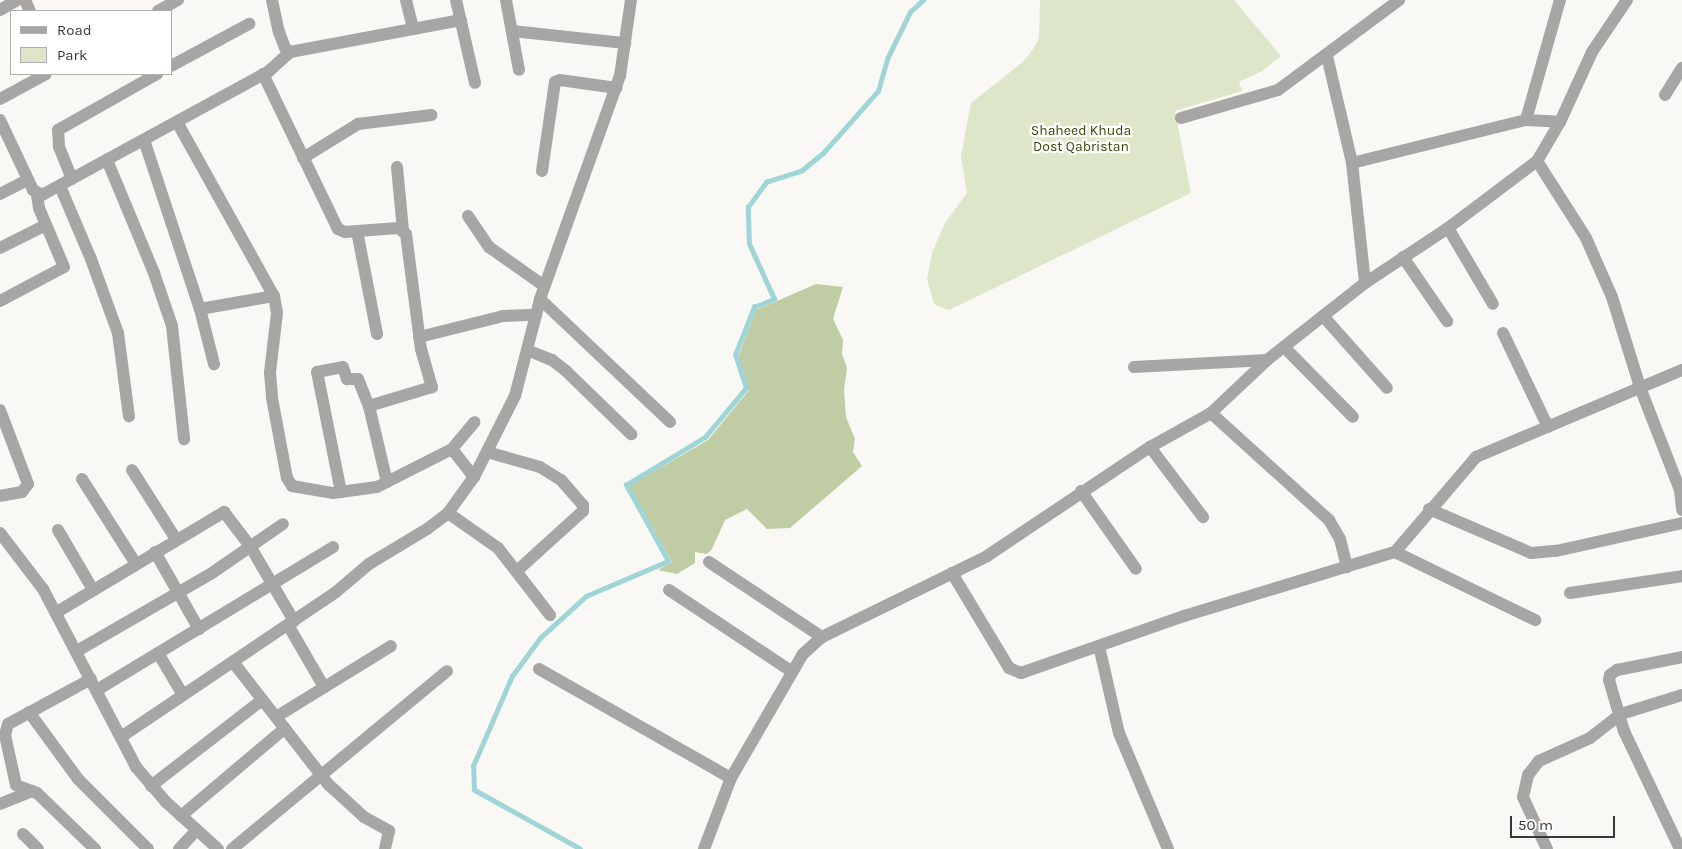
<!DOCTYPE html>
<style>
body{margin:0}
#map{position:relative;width:1682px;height:849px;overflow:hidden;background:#f9f8f4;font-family:Karla,sans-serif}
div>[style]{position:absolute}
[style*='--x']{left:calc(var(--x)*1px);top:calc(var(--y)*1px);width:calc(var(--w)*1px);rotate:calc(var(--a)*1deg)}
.green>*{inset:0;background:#dde6c9}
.forest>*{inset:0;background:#bfcca4}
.stream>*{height:4.5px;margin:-2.25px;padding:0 2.25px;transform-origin:2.25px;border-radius:2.25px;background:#9fd5d6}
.minor>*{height:12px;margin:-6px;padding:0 6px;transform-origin:6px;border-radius:6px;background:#a7a6a5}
span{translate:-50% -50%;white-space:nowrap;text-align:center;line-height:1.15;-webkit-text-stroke:4.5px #fff;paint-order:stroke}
.park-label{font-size:14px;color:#394706}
.legend{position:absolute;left:10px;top:10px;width:162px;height:65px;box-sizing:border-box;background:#fff;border:1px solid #afafaf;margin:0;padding:6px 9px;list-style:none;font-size:15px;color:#383836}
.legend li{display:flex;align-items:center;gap:10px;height:25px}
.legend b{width:25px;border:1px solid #afafaf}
.scale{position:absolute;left:1510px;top:816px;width:105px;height:22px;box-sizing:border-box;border:2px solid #383836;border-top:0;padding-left:6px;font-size:15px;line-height:18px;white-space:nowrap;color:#383836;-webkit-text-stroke:4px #fff;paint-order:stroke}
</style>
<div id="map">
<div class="green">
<i style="clip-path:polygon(1040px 0,1234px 0,1281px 56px,1262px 71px,1239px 82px,1242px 91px,1175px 111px,1191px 193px,949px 310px,934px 304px,927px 279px,932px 253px,945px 223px,967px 193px,961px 156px,971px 103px,1024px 61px,1033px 49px,1039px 38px)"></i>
</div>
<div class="forest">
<i style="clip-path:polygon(816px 284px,843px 287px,833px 319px,843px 340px,842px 354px,847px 368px,844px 390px,846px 417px,855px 439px,853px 452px,862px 466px,790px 528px,767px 529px,747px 509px,725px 520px,712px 549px,707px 554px,695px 552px,695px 563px,677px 574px,658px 570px,672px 562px,629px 486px,708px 440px,749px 390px,738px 357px,756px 310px)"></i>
</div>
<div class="stream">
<i style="--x:580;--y:849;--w:121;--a:-150.9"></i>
<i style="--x:474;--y:790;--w:24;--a:-92"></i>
<i style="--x:473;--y:766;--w:98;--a:-66.6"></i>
<i style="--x:512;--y:676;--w:47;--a:-53.6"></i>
<i style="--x:540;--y:638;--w:62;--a:-42.4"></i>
<i style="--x:586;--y:596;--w:89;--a:-23.1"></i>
<i style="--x:668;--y:561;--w:87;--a:-118.9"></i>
<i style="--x:626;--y:485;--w:92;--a:-31.3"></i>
<i style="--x:705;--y:437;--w:64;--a:-50.1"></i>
<i style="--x:746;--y:388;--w:35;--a:-108"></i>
<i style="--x:735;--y:355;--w:52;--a:-68.4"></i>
<i style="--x:754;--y:307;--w:22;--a:-22"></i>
<i style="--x:774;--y:299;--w:60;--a:-114.4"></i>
<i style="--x:749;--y:244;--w:37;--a:-92"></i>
<i style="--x:748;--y:207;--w:31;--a:-54"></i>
<i style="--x:766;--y:182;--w:38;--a:-18"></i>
<i style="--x:802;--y:170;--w:28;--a:-39"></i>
<i style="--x:824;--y:152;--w:81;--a:-48.5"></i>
<i style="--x:878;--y:91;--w:33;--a:-74"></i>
<i style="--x:887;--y:59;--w:52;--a:-63.9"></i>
<i style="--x:910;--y:12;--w:18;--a:-43"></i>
</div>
<div class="minor">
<i style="--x:25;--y:0;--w:12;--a:66"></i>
<i style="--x:272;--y:0;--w:33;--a:78"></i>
<i style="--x:279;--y:32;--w:17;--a:69"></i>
<i style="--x:285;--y:48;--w:6;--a:39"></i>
<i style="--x:290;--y:52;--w:174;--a:-10.6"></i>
<i style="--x:406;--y:0;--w:30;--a:76"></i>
<i style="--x:456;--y:0;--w:85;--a:77.1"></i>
<i style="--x:506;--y:0;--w:71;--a:79.5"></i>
<i style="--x:0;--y:10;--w:20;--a:-30"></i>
<i style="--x:158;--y:11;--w:23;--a:-29"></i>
<i style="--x:512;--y:31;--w:114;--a:6.1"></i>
<i style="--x:1327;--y:56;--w:110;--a:76.8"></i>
<i style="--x:1352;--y:163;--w:121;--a:83.8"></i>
<i style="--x:171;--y:66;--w:89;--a:-28.3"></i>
<i style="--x:263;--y:74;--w:172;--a:64.2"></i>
<i style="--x:338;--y:229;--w:8;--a:23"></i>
<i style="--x:345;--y:232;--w:53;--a:-4.3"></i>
<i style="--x:398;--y:228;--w:10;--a:37"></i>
<i style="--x:406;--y:234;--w:116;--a:82.6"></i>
<i style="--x:421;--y:349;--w:40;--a:74"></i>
<i style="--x:432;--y:387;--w:66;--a:163.2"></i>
<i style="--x:369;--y:406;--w:78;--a:76.7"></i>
<i style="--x:1665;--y:95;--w:32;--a:-58"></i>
<i style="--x:0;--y:99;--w:52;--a:-28.5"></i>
<i style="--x:1181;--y:118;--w:101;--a:-16.1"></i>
<i style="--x:1278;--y:90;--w:151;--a:-36.6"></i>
<i style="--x:0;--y:120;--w:77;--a:64.8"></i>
<i style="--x:33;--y:190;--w:10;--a:29"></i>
<i style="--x:42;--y:195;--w:259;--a:-28.6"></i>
<i style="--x:269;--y:71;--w:28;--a:-42"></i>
<i style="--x:1526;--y:120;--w:125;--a:-74.2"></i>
<i style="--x:177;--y:122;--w:199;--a:60.9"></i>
<i style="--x:274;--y:296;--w:17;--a:80"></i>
<i style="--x:277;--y:313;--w:60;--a:96.7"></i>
<i style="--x:270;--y:373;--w:25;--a:85"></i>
<i style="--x:272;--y:398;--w:81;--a:79.4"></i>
<i style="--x:287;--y:478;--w:9;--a:58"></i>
<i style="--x:292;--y:486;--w:42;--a:9.7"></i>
<i style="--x:333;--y:493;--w:44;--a:-7.8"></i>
<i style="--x:377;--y:487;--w:84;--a:-26.9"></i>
<i style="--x:452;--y:449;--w:35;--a:-50"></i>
<i style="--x:144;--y:140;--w:178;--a:71.7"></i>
<i style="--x:200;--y:309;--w:57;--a:75.7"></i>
<i style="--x:303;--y:158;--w:65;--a:-31.7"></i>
<i style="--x:358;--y:124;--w:74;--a:-7"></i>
<i style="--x:107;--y:160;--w:122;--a:67.4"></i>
<i style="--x:154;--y:273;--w:56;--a:71.2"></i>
<i style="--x:172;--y:326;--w:114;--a:83.9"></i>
<i style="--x:1537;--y:161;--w:91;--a:57.5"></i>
<i style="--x:1586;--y:238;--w:64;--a:66.2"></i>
<i style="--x:1612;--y:297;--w:97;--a:72.7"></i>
<i style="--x:1641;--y:390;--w:107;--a:68.7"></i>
<i style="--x:1680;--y:490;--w:20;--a:84"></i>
<i style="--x:1352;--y:163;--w:179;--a:-13.9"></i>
<i style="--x:1526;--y:120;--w:34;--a:3"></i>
<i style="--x:397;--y:167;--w:63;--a:84.6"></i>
<i style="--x:542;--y:171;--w:90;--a:-81.7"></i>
<i style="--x:555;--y:82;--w:5;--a:-22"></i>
<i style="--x:560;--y:80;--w:57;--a:8.1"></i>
<i style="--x:72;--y:179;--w:35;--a:-112"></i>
<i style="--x:59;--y:147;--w:17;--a:-93"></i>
<i style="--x:58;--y:130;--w:114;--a:-29.5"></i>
<i style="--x:60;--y:186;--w:79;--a:67"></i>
<i style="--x:91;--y:259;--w:79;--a:70"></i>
<i style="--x:118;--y:333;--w:84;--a:82.5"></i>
<i style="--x:0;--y:194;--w:31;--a:-27"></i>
<i style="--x:468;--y:216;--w:37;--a:56"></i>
<i style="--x:489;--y:247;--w:67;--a:35.3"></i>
<i style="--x:1448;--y:228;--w:88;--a:59.4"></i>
<i style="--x:357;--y:231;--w:105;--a:79"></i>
<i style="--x:0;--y:248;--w:51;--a:-26.6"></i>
<i style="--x:1403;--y:257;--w:78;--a:55.5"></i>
<i style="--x:540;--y:299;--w:179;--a:43.4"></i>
<i style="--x:0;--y:301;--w:72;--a:-28"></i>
<i style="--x:64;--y:267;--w:64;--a:-113"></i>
<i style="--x:39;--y:208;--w:13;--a:-99"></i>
<i style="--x:200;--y:309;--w:75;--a:-10"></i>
<i style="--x:1323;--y:316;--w:96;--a:48.4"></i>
<i style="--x:1503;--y:333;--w:104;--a:64.4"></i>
<i style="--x:419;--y:337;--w:87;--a:-14"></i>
<i style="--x:503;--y:316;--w:33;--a:-2"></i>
<i style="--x:1284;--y:347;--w:98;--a:45.4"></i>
<i style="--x:527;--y:350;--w:27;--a:22"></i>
<i style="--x:552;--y:360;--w:18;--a:38"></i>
<i style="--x:566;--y:371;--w:91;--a:44.1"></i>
<i style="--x:1134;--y:367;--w:133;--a:-3"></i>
<i style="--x:0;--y:410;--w:79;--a:69.3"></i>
<i style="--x:28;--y:484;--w:10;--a:127"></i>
<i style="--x:22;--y:492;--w:22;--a:170"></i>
<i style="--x:1211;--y:413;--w:159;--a:42.2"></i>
<i style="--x:1329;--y:520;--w:22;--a:60"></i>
<i style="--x:1340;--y:539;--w:29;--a:76"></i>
<i style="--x:1150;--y:447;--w:88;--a:52.9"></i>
<i style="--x:452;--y:449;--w:36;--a:52"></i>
<i style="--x:487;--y:452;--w:55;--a:15.8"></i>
<i style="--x:540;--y:467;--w:25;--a:32"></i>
<i style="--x:561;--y:480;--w:33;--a:49"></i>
<i style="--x:583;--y:505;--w:6;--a:90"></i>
<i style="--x:583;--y:511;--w:88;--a:137.8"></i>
<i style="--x:132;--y:470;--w:82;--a:57.5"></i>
<i style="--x:82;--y:479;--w:101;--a:57.6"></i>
<i style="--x:1081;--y:491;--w:95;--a:54.8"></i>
<i style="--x:341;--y:492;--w:122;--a:-101.3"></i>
<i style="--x:317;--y:372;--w:26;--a:-11"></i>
<i style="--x:343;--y:367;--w:13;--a:72"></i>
<i style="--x:347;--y:379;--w:11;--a:0"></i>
<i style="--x:358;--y:379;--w:29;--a:68"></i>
<i style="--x:1429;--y:509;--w:111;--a:23.3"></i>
<i style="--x:1531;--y:553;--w:25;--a:-5"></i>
<i style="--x:1556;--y:551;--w:129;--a:-12.5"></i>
<i style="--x:448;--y:513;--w:61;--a:35"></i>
<i style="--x:498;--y:548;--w:85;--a:52.2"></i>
<i style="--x:58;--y:530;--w:69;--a:59.7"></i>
<i style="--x:0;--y:533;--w:71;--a:52.5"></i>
<i style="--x:43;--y:589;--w:201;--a:62.4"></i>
<i style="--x:136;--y:767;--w:46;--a:49.4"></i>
<i style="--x:166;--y:802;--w:70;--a:42.1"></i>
<i style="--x:155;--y:552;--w:89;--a:60.3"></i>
<i style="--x:1395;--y:552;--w:156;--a:25.9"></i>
<i style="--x:709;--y:562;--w:136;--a:33.6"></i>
<i style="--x:952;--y:573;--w:111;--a:59"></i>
<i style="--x:1009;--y:668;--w:13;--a:23"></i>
<i style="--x:1021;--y:673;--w:173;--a:-19.3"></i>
<i style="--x:1184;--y:616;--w:220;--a:-16.9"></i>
<i style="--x:1395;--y:552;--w:125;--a:-49.5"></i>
<i style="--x:1476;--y:457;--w:224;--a:-22.9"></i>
<i style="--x:669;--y:590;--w:146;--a:33.6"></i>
<i style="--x:1570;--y:593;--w:113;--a:-8.6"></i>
<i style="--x:57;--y:612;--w:195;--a:-30.9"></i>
<i style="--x:224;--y:512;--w:43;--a:52.6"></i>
<i style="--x:250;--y:546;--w:87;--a:59.6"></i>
<i style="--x:288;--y:625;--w:72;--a:59.9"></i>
<i style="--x:1099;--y:646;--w:89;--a:77.1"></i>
<i style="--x:1119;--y:733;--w:126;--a:67.1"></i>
<i style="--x:77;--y:651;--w:156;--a:-30"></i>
<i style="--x:212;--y:573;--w:86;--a:-34.6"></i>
<i style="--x:158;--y:653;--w:49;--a:59.2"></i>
<i style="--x:233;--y:662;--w:155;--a:52.1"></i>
<i style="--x:328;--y:784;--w:49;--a:42.5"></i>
<i style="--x:364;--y:817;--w:29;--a:29"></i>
<i style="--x:389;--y:831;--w:18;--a:103"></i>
<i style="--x:539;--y:669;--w:221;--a:29.6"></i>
<i style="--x:91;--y:679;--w:94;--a:151.5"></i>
<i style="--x:8;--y:724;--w:11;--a:105"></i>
<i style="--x:5;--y:735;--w:51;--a:77.6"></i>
<i style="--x:16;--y:785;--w:22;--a:21"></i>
<i style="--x:37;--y:793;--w:81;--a:44"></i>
<i style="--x:97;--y:690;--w:276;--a:-31.2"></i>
<i style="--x:29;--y:712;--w:83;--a:53.8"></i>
<i style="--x:78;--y:779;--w:99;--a:45"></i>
<i style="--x:276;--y:717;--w:135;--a:-31.7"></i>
<i style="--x:121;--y:737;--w:259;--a:-34"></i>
<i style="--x:336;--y:592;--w:43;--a:-40.3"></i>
<i style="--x:369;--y:564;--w:68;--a:-31.1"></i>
<i style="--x:427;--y:529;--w:26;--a:-37"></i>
<i style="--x:448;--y:513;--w:44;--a:-54.2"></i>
<i style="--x:474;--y:477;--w:91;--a:-63.2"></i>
<i style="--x:515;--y:396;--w:100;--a:-75.5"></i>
<i style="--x:540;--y:299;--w:237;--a:-70.3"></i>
<i style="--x:620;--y:76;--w:77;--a:-81.8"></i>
<i style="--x:151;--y:786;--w:140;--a:-37.8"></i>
<i style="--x:0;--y:804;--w:35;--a:-22"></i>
<i style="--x:181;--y:816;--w:136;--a:-40.2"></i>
<i style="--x:23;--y:834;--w:21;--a:45"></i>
<i style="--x:179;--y:849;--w:26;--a:-47"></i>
<i style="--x:232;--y:849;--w:279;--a:-39.6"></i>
<i style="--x:704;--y:849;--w:76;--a:-69.2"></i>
<i style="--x:731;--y:778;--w:143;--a:-59.9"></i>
<i style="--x:803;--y:654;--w:25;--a:-42"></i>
<i style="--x:822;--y:637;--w:184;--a:-26.1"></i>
<i style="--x:987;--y:556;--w:196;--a:-33.8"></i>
<i style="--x:1150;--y:447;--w:70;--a:-29.1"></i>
<i style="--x:1211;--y:413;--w:77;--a:-43.4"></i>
<i style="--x:1267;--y:360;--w:125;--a:-38.2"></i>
<i style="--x:1365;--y:283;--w:100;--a:-33.5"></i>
<i style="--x:1448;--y:228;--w:111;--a:-37"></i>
<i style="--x:1537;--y:161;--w:45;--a:-59.5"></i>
<i style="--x:1560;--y:122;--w:77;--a:-65.4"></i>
<i style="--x:1592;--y:52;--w:63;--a:-56.1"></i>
<i style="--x:1547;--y:849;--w:57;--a:-114.8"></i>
<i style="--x:1523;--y:797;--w:23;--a:-77"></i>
<i style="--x:1528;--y:775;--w:18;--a:-52"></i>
<i style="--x:1539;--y:761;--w:56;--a:-24.3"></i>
<i style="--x:1590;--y:738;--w:39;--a:-38"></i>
<i style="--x:1621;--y:714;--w:64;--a:-17.3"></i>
<i style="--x:1680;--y:849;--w:131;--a:-115.4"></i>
<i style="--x:1624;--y:731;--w:53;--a:-106.4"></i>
<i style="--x:1609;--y:680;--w:5;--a:-79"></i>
<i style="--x:1610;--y:675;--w:9;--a:-36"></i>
<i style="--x:1617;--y:670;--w:66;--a:-11.3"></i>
</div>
<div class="park-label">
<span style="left:1081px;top:139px">Shaheed Khuda<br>Dost Qabristan</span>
</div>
<ul class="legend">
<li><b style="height:6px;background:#a7a6a5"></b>Road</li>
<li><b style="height:14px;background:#dde6c9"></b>Park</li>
</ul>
<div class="scale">50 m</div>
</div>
